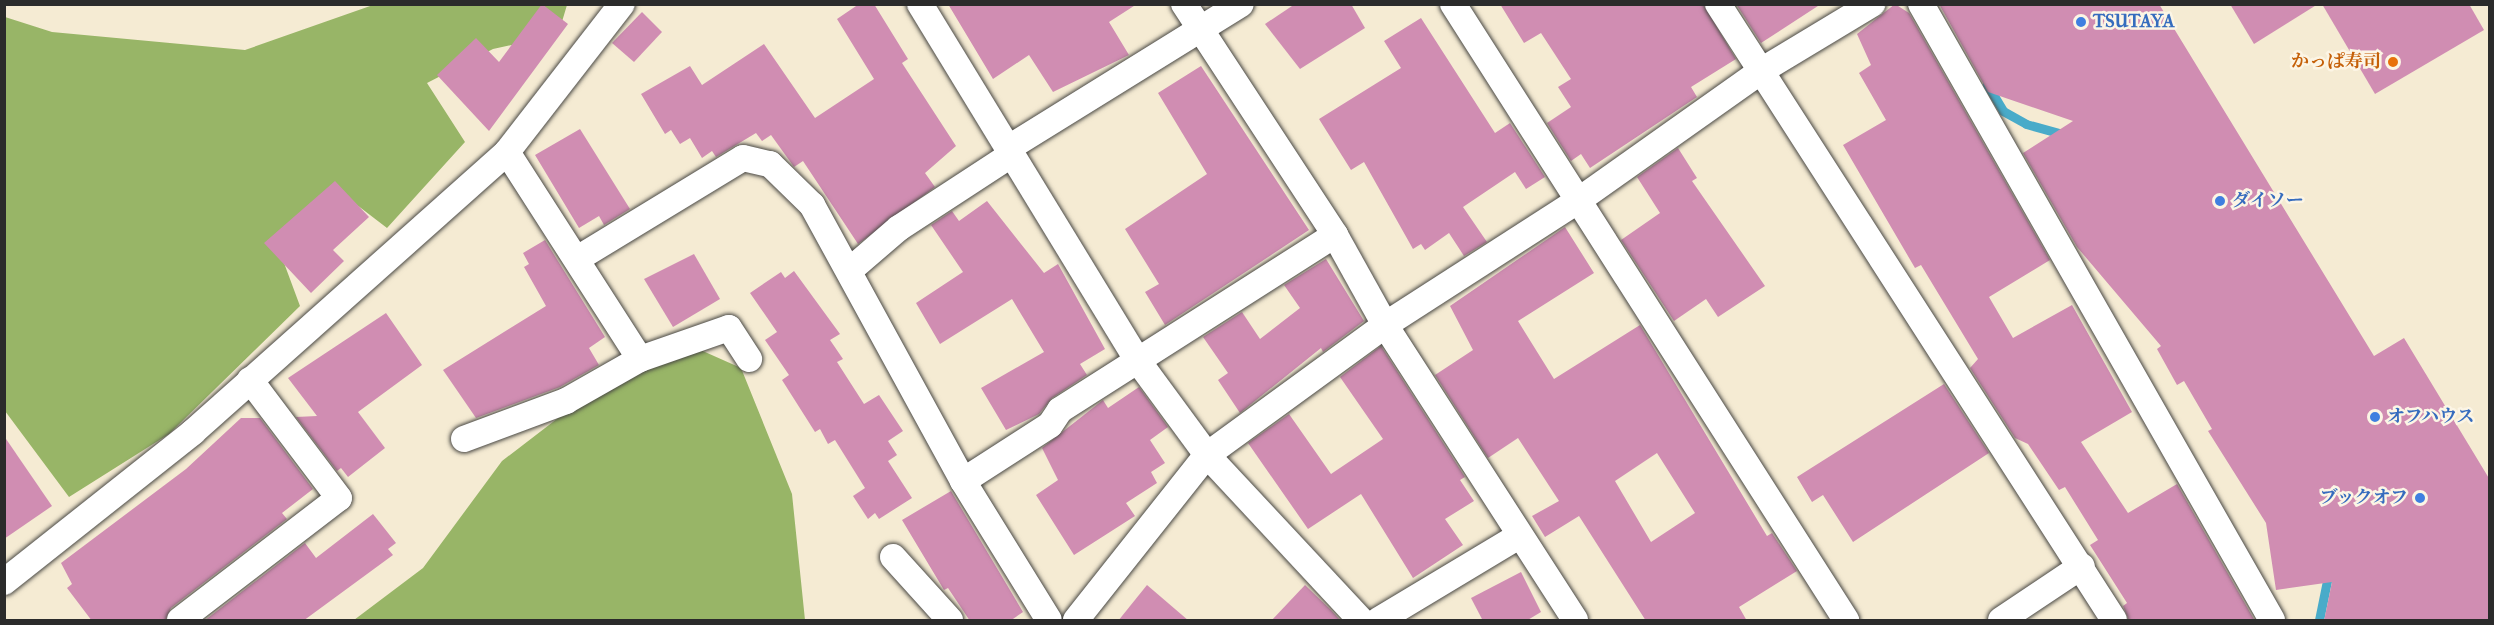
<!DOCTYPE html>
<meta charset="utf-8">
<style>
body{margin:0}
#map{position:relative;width:2494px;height:625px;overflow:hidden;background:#f5ebd3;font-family:"IM FELL French Canon","Noto Serif JP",serif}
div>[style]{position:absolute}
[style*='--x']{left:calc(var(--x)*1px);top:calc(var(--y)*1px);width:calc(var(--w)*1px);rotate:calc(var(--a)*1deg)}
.forest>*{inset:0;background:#98b567}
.stream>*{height:9px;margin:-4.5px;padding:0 4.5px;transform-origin:4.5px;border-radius:4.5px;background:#49abc9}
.building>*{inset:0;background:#d08db2}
.roads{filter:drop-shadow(0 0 2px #494844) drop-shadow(0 0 2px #494844)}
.minor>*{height:26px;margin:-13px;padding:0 13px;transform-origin:13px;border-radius:13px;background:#fff}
.dots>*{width:16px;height:16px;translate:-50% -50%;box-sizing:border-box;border:3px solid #fcf5e5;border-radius:50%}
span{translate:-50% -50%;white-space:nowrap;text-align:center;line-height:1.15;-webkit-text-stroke:5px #fcf5e5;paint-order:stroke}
.shop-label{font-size:18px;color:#366cbe;font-weight:700}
.left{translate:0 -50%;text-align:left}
.right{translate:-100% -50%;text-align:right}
.food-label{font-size:18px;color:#c56008;font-weight:700}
.frame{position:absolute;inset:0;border:6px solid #2b2b2b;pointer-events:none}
</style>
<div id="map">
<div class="forest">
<i style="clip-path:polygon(373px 5px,567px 5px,558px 35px,493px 49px,427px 83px,465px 142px,387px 228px,340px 192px,274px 236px,300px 306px,169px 434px,69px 497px,5px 411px,5px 17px,52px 32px,245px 50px)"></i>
<i style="clip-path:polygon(696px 348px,741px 368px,792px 494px,805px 620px,354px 620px,423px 568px,502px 461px,631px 362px)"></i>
</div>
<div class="stream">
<i style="--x:1987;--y:84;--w:31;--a:59"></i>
<i style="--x:2003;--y:111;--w:26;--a:29"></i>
<i style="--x:2026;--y:124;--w:41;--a:15.4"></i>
<i style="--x:2319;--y:620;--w:50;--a:-78.5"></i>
</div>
<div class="building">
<i style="clip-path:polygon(542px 4px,568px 24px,489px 131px,437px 75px,476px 38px,499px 62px)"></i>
<i style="clip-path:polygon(859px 4px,874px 4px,908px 59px,902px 63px,956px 146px,925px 173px,935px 187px,858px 244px,803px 161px,794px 167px,771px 135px,762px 141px,756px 133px,716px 157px,712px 151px,702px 158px,690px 138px,680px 144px,671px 130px,665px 134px,641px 94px,690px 66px,702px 85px,764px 44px,815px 118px,874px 79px,837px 19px)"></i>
<i style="clip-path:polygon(948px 4px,1137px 4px,1109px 22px,1129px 55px,1053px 92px,1029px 55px,993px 79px)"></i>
<i style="clip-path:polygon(1295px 4px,1351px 4px,1365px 28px,1300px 69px,1265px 24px)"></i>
<i style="clip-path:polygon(1500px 4px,1703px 4px,1736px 59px,1691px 87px,1697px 97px,1590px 168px,1581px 154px,1571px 161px,1547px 123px,1571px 107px,1558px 87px,1571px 79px,1541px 33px,1524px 43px)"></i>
<i style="clip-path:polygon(1736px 4px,1821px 4px,1761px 43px)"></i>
<i style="clip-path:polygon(1895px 4px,1909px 13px,2050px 260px,1989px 297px,2013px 338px,2072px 305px,2132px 412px,2081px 442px,2128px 513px,2177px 484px,2255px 621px,2129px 621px,2123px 606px,2127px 603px,2090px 545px,2098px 540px,2065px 487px,2059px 490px,2028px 444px,2015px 438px,1970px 368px,1978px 359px,1921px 265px,1915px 268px,1843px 145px,1886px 120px,1859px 73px,1871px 65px,1857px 34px)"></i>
<i style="clip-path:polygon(1939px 4px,2159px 4px,2374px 356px,2404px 338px,2490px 480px,2490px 621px,2324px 621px,2332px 582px,2276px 590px,2266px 523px,2208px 431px,2212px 429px,2184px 381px,2177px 385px,2157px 349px,2161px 346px,2077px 247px,2023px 153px,2073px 121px,1988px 92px)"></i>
<i style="clip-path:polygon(2230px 4px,2318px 4px,2254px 44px)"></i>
<i style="clip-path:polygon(2322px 4px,2469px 4px,2484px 30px,2375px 94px)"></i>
<i style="clip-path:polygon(642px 12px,662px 32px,634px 62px,612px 43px)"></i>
<i style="clip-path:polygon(1421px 18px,1495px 133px,1510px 123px,1545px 177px,1526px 189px,1515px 172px,1463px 207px,1487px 242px,1464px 256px,1449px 233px,1425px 250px,1421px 244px,1413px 249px,1364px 162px,1351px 170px,1319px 119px,1401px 68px,1384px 41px)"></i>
<i style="clip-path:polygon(1201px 66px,1309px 230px,1165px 325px,1145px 292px,1159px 284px,1125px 229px,1207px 174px,1158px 93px)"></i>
<i style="clip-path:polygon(580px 129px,630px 209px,604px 225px,599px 216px,579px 228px,535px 155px)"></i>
<i style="clip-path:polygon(1678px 148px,1697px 178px,1692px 181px,1765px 286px,1718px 317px,1706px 299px,1674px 321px,1621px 240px,1660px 213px,1637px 177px)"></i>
<i style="clip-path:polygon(335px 181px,369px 217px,333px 250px,344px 261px,311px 293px,264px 243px)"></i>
<i style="clip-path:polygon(987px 201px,1044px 273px,1058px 264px,1105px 349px,1080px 364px,1087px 375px,1052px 398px,1039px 414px,1006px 430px,981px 388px,1044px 352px,1012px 299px,940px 344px,916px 303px,963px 272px,931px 225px,952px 211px,959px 221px)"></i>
<i style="clip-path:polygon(evenodd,1565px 227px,1594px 273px,1518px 321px,1554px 379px,1640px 325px,1767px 536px,1772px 533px,1797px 571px,1739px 607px,1747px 621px,1646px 621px,1579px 516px,1545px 537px,1532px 516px,1559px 501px,1518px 438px,1488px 458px,1435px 375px,1473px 350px,1450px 306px,1565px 227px,1657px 453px,1695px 513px,1651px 542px,1615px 481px,1657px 453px)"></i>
<i style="clip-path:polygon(545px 240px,605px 337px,589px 348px,599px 365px,560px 387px,476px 418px,443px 370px,546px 306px,524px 267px,529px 264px,523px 253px)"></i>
<i style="clip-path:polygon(694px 254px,720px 299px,673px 327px,644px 279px)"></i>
<i style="clip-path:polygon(1326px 259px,1364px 321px,1323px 352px,1321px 348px,1240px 413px,1218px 380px,1228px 373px,1203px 337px,1242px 312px,1260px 339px,1300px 308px,1284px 285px)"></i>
<i style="clip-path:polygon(794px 271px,840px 334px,830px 340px,843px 359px,837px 362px,864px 404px,879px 395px,903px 431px,888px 441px,897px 455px,888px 461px,912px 498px,879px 519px,875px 513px,868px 519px,853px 496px,865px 488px,835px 440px,828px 444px,820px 429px,815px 432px,782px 380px,789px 375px,765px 340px,777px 332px,750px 293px,781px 272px,785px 278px)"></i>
<i style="clip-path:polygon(386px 313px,422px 365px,358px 412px,385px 448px,348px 477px,341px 468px,337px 471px,296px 417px,317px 416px,288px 378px)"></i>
<i style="clip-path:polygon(1381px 346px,1465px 477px,1460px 480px,1474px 501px,1445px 519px,1463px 545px,1413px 578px,1361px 494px,1308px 529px,1248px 443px,1289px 414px,1331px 474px,1383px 439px,1340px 377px)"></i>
<i style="clip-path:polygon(1944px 384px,1989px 453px,1853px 542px,1823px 495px,1812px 502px,1797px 477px)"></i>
<i style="clip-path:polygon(1139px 387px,1168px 427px,1150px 440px,1165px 463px,1151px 472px,1157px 483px,1126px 503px,1135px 516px,1074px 555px,1036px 495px,1058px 480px,1042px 448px,1103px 400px,1108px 408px)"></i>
<i style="clip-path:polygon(241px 418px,260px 418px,313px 489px,282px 513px,287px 519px,171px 608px,165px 621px,92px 621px,67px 588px,72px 584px,61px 563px,186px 469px)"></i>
<i style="clip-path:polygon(4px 436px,52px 506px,4px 539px)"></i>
<i style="clip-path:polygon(951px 491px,1023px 612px,1010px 621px,970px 621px,948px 588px,944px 590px,902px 520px)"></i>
<i style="clip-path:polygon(373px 514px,396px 543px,388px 549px,393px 555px,303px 621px,204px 621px,305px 543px,316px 558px)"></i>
<i style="clip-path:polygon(1521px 572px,1541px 612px,1526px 621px,1483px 621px,1471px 598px)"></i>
<i style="clip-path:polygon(1147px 585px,1189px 621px,1118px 621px)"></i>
<i style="clip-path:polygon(1305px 585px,1331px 610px,1341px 621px,1271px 621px)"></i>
</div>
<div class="roads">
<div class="minor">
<i style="--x:920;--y:4;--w:418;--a:58.6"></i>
<i style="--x:1138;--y:361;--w:117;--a:53.7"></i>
<i style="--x:1207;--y:455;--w:226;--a:47"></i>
<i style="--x:1184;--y:4;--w:276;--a:56.8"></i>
<i style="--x:1335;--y:235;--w:103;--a:60.9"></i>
<i style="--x:1385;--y:325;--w:351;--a:57.2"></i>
<i style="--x:1453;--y:4;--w:731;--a:57.46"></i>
<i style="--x:1718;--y:4;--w:732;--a:57.26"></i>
<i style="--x:1921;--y:4;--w:709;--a:60.33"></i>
<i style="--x:1007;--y:149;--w:275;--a:-31.8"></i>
<i style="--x:507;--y:152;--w:246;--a:57.3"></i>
<i style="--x:577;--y:259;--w:194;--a:-31.3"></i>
<i style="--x:743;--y:158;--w:28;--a:13"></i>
<i style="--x:770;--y:164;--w:59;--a:44.3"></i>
<i style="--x:812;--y:205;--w:315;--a:61.3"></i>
<i style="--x:963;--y:481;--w:163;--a:58.3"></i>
<i style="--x:849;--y:271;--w:66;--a:-40.7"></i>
<i style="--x:899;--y:228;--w:134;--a:-33.1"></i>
<i style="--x:464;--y:439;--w:109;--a:-20.4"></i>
<i style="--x:566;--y:401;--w:85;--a:-29.6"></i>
<i style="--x:640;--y:359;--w:94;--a:-19.2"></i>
<i style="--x:729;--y:328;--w:37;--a:57"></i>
<i style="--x:963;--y:481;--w:103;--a:-32.8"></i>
<i style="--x:1050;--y:425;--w:18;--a:-56"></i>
<i style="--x:1060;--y:410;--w:326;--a:-32.5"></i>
<i style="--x:893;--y:557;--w:85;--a:47.9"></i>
<i style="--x:4;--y:582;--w:241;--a:-38.4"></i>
<i style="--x:193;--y:432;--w:421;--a:-41.7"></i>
<i style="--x:507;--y:152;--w:187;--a:-52.2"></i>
<i style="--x:180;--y:620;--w:200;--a:-37.5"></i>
<i style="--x:339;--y:498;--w:148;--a:-127"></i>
<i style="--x:1076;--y:620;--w:211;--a:-51.6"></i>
<i style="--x:1207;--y:455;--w:220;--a:-36.1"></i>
<i style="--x:1385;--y:325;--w:231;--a:-32.8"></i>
<i style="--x:1579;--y:200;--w:223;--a:-35.3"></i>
<i style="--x:1761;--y:71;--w:130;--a:-31.1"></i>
<i style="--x:1379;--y:620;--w:163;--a:-31"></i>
<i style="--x:2001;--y:620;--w:97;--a:-33.7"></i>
</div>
</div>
<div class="dots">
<i style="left:2081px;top:22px;background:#3f7fe0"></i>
<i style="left:2393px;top:62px;background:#e8710a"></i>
<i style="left:2220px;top:201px;background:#3f7fe0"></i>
<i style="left:2375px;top:417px;background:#3f7fe0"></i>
<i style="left:2420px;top:498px;background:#3f7fe0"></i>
</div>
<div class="shop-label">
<span class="left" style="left:2093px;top:22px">TSUTAYA</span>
<span class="left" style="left:2232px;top:201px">ダイソー</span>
<span class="left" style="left:2387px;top:417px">オフハウス</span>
<span class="right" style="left:2408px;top:498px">ブックオフ</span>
</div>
<div class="food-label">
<span class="right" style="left:2381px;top:62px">かっぱ寿司</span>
</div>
<div class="frame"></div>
</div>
